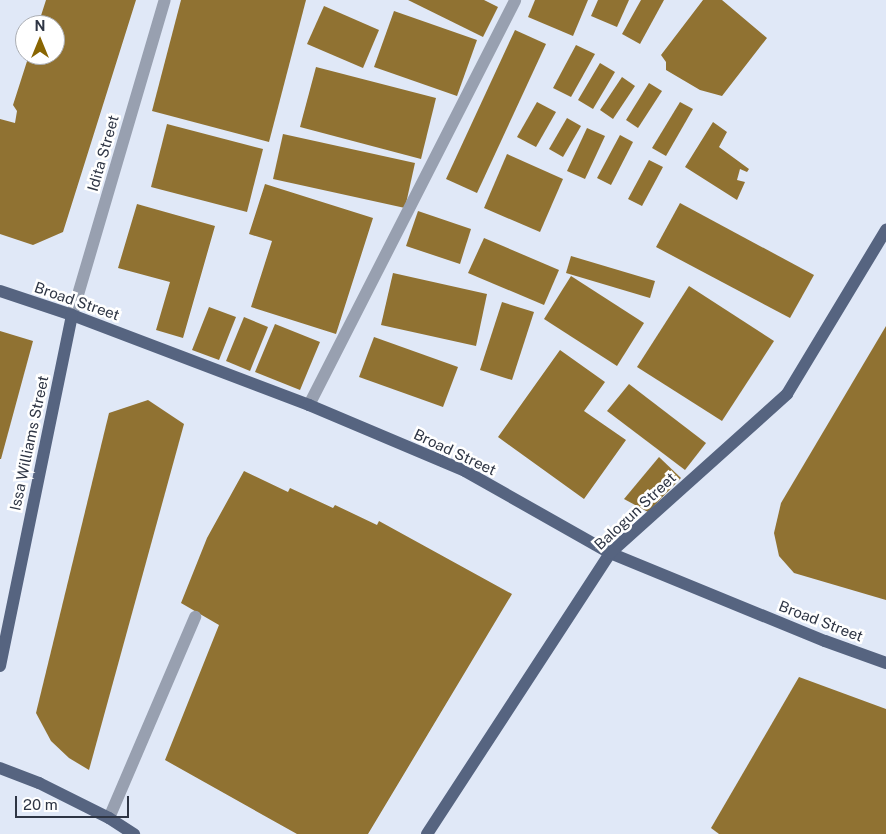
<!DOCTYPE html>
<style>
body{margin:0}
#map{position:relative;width:886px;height:834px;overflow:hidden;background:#e0e8f7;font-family:"Public Sans",sans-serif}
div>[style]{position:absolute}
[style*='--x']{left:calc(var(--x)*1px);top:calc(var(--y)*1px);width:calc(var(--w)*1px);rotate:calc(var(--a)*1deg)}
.building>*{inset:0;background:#907232}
.minor>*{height:12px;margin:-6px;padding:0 6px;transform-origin:6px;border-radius:6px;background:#98a0b0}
.major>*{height:12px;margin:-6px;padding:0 6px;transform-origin:6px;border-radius:6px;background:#566480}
span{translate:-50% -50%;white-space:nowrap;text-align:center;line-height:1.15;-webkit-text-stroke:5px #fff;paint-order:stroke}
.street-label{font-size:15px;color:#2e3544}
.north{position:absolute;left:15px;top:15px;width:50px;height:50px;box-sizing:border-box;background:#fff;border:1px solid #abaeb4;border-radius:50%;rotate:0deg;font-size:14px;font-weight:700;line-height:20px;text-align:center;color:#2e3544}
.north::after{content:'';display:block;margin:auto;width:18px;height:22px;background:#896502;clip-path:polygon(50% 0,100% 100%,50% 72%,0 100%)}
.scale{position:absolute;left:15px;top:796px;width:114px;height:22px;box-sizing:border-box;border:2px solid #2e3544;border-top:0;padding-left:6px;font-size:15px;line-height:18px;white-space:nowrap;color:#2e3544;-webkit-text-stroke:4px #fff;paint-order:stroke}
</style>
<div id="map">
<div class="building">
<i style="clip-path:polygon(46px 0,136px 0,63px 232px,33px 245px,0 234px,0 119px,15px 123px,17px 111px,13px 105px,29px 55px,55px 55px,55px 25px,38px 25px)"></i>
<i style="clip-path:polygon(181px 0,306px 0,269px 142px,152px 111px)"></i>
<i style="clip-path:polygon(408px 0,484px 0,498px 7px,483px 37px)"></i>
<i style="clip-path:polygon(535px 0,588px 0,573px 36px,528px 17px)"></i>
<i style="clip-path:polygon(598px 0,629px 0,617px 27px,591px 16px)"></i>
<i style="clip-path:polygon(641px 0,664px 0,640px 44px,622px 34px)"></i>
<i style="clip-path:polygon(703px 0,722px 0,767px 38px,722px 96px,700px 90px,666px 70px,666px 62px,661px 55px)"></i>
<i style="clip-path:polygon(324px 6px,379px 30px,363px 68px,307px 44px)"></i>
<i style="clip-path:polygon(394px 11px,477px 40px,457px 96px,374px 67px)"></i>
<i style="clip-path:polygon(515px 30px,546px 44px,477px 193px,446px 179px)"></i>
<i style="clip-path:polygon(576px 45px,595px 54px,571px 97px,553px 88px)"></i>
<i style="clip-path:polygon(600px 63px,615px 72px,593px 109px,578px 100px)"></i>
<i style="clip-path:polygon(316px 67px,436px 98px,421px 159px,300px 127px)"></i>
<i style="clip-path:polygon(622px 77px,635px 86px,613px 119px,600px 110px)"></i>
<i style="clip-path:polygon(649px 83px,662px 91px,638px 128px,626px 120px)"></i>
<i style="clip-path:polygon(537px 102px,556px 112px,536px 147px,517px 137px)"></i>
<i style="clip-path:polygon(680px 102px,693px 109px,666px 156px,652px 148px)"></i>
<i style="clip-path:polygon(567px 118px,581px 126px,563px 157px,549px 149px)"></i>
<i style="clip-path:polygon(713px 122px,727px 132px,719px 147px,749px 169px,747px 172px,740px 169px,737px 180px,745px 182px,737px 200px,685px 167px)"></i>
<i style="clip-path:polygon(167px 124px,263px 149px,247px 212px,151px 187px)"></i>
<i style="clip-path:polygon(587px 128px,605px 136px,585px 179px,567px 171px)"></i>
<i style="clip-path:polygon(283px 134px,415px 163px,405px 208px,273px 179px)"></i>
<i style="clip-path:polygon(620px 135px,633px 142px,611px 185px,597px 178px)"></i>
<i style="clip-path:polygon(507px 154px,563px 179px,540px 232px,484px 208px)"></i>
<i style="clip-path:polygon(649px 160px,663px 167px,642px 206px,628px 199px)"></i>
<i style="clip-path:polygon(265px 184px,373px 218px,336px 334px,251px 307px,272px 241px,249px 234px)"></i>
<i style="clip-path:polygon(680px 203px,814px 275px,790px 318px,656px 247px)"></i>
<i style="clip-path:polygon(137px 204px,215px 226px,183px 338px,156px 330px,170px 282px,118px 268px)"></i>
<i style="clip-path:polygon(418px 211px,471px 229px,460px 264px,406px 246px)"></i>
<i style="clip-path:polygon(484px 238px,559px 270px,544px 305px,468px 273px)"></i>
<i style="clip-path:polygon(571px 256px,655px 281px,650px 298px,566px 273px)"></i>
<i style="clip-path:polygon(393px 273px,487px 294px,476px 346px,381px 325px)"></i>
<i style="clip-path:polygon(571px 276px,644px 323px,617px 366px,544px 319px)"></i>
<i style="clip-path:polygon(689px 286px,774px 341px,722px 421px,637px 367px)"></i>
<i style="clip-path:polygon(502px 302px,534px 312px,512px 380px,480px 370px)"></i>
<i style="clip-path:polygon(209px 307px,236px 317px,219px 360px,192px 350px)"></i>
<i style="clip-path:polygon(244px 317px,268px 327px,250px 371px,226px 361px)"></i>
<i style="clip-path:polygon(275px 324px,320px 342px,300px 390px,255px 372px)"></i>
<i style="clip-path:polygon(886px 326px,886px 600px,794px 573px,779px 556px,774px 533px,781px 503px)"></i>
<i style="clip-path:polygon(0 331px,33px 341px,1px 459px,0 459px)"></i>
<i style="clip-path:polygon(374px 337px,458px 367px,443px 407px,359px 377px)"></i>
<i style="clip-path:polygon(560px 350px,605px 382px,584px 411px,626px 440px,584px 499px,498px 437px)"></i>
<i style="clip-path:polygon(629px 384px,706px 443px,685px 470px,607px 411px)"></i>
<i style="clip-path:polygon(148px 400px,184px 424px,89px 770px,69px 758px,51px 741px,36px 713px,109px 413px)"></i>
<i style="clip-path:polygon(659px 457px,681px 478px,648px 512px,624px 499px)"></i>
<i style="clip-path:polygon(244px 471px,288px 492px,290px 488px,333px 508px,335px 505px,377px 525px,379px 521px,512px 594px,368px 834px,297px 834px,165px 760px,219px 625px,181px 603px,207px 538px)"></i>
<i style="clip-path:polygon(799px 677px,886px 709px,886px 834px,719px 834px,711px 828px)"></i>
</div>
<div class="minor">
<i style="--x:72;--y:315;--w:328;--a:-73.6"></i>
<i style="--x:309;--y:405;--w:454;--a:-63"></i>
<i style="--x:109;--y:818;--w:219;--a:-66.8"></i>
</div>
<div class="major">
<i style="--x:0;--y:291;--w:76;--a:18.4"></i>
<i style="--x:72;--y:315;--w:254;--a:20.8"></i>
<i style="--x:309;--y:405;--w:169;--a:22.9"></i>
<i style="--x:465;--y:471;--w:167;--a:29.5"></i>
<i style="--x:610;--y:553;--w:232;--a:22.3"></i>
<i style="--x:825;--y:641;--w:65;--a:19.8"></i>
<i style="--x:0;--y:666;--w:358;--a:-78.4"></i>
<i style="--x:0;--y:768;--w:42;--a:21"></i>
<i style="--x:39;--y:783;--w:78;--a:26.6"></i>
<i style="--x:109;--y:818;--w:30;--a:33"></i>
<i style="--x:427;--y:834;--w:335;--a:-56.9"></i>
<i style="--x:610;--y:553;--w:238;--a:-41.9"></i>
<i style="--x:787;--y:394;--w:192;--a:-58.9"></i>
</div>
<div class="street-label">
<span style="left:103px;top:153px;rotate:-74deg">Idita Street</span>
<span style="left:77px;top:301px;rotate:19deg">Broad Street</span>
<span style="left:29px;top:443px;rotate:-78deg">Issa Williams Street</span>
<span style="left:455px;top:452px;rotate:25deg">Broad Street</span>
<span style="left:635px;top:511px;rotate:-43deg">Balogun Street</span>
<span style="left:821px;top:621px;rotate:21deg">Broad Street</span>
</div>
<div class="north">N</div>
<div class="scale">20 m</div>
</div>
